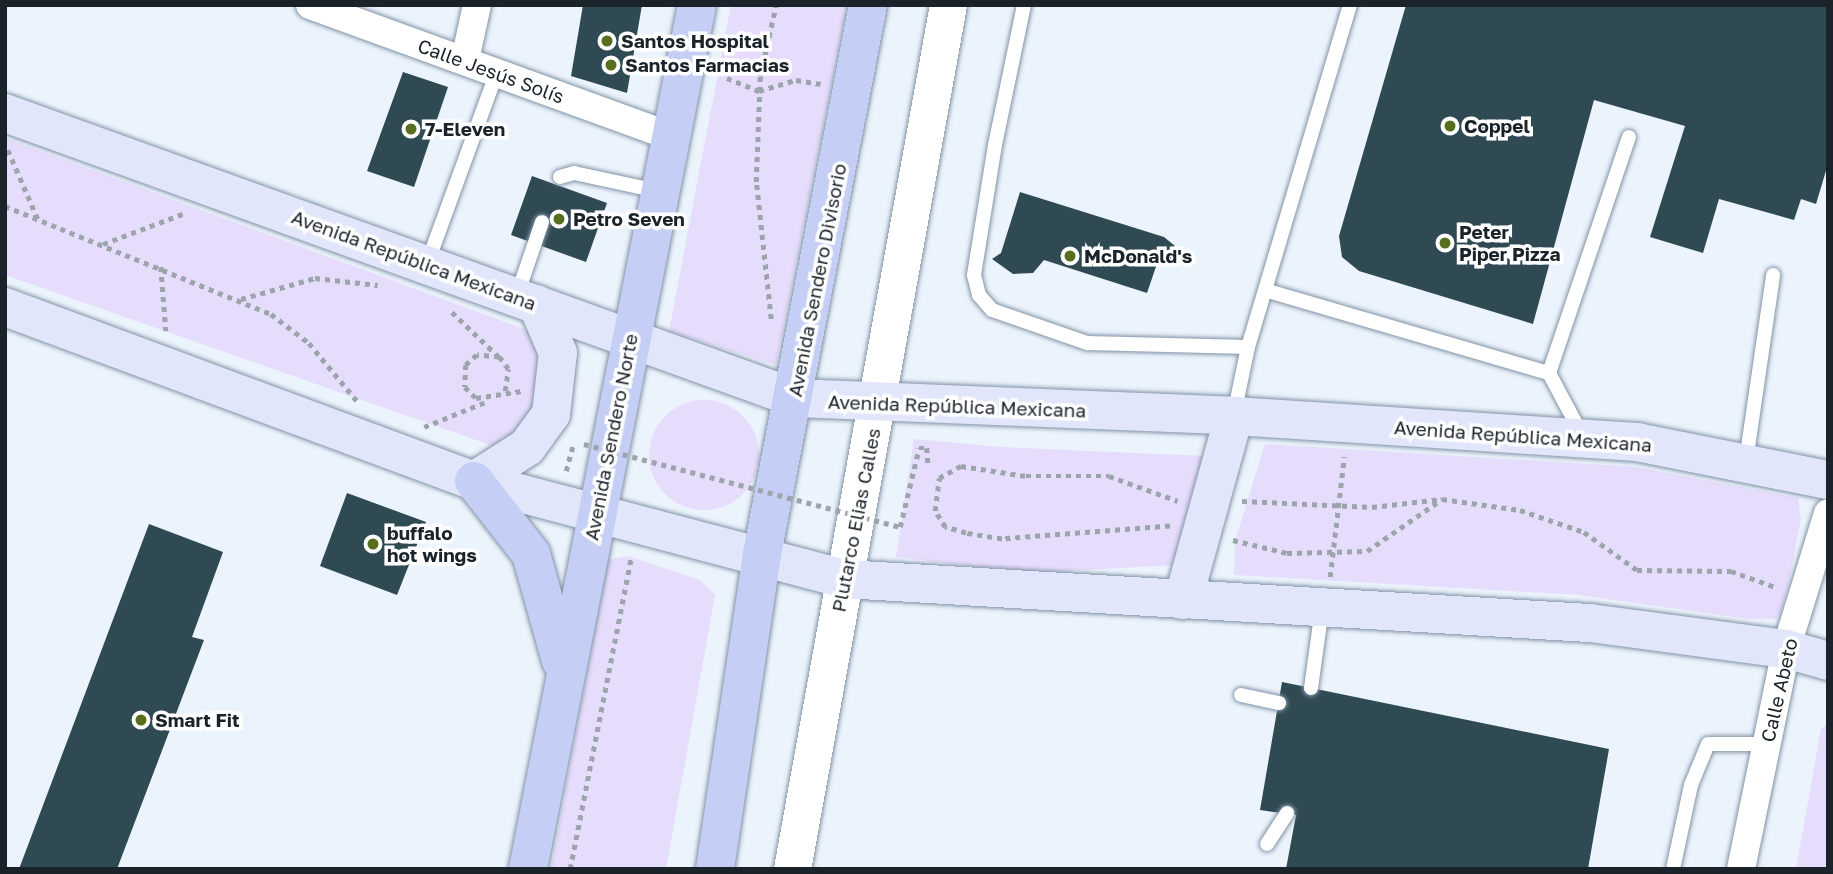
<!DOCTYPE html>
<meta charset="utf-8">
<style>
body{margin:0}
#map{position:relative;width:1833px;height:874px;overflow:hidden;background:#ebf3fc;font-family:"Golos Text",sans-serif}
div>[style]{position:absolute}
[style*='--x']{left:calc(var(--x)*1px);top:calc(var(--y)*1px);width:calc(var(--w)*1px);rotate:calc(var(--a)*1deg)}
.green>*{inset:0;background:#e6dcfc}
.round{border-radius:50%}
.building>*{inset:0;background:#304a54}
.path>*{height:4.5px;margin-top:-2.25px;transform-origin:0;background:repeating-linear-gradient(90deg,#9ca4ac 0 5px,transparent 0 10px)}
.roads{filter:drop-shadow(0 0 2px #8193a6) drop-shadow(0 0 2px #8193a6)}
.service>*{height:14px;margin:-7px;padding:0 7px;transform-origin:7px;border-radius:7px;background:#fff}
.minor>*{height:28px;margin:-14px;padding:0 14px;transform-origin:14px;border-radius:14px;background:#fff}
.tertiary>*{height:37px;margin:-18.5px;padding:0 18.5px;transform-origin:18.5px;border-radius:18.5px;background:#fff}
.secondary>*{height:38px;margin:-19px;padding:0 19px;transform-origin:19px;border-radius:19px;background:#e2e6fa}
.primary>*{height:38px;margin:-19px;padding:0 19px;transform-origin:19px;border-radius:19px;background:#c5cef5}
.path-bridge>*{height:4.5px;margin-top:-2.25px;transform-origin:0;background:repeating-linear-gradient(90deg,#9ca4ac 0 5px,transparent 0 10px)}
.dots>*{width:19px;height:19px;translate:-50% -50%;box-sizing:border-box;border:4px solid #fff;border-radius:50%}
span{translate:-50% -50%;white-space:nowrap;text-align:center;line-height:1.15;-webkit-text-stroke:7px #fff;paint-order:stroke}
.poi-label{font-size:19px;color:#1b232a;font-weight:700}
.left{translate:0 -50%;text-align:left}
.street-label{font-size:19px;color:#1b232a}
.frame{position:absolute;inset:0;border:7px solid #1b232a;pointer-events:none}
</style>
<div id="map">
<div class="green">
<i style="clip-path:polygon(731px 5px,847px 5px,776px 365px,669px 331px)"></i>
<i style="clip-path:polygon(5px 138px,538px 334px,545px 348px,537px 419px,496px 447px,5px 275px)"></i>
<i class="round" style="left:649px;top:400px;width:110px;height:110px"></i>
<i style="clip-path:polygon(914px 439px,1001px 447px,1204px 456px,1176px 565px,1029px 573px,896px 557px)"></i>
<i style="clip-path:polygon(1265px 444px,1636px 467px,1798px 498px,1801px 519px,1787px 591px,1778px 619px,1748px 619px,1579px 595px,1234px 575px,1235px 541px)"></i>
<i style="clip-path:polygon(628px 556px,700px 580px,715px 595px,666px 869px,551px 869px,608px 560px)"></i>
<i style="clip-path:polygon(1828px 723px,1828px 869px,1796px 869px,1821px 729px)"></i>
</div>
<div class="building">
<i style="clip-path:polygon(583px 5px,642px 5px,627px 93px,571px 76px)"></i>
<i style="clip-path:polygon(1406px 5px,1828px 5px,1828px 164px,1816px 204px,1801px 199px,1794px 220px,1719px 199px,1703px 253px,1650px 237px,1685px 126px,1594px 100px,1533px 324px,1359px 271px,1342px 257px,1339px 236px)"></i>
<i style="clip-path:polygon(403px 72px,448px 87px,414px 187px,367px 171px)"></i>
<i style="clip-path:polygon(532px 176px,607px 203px,586px 262px,511px 235px)"></i>
<i style="clip-path:polygon(1020px 192px,1164px 237px,1175px 246px,1171px 259px,1160px 255px,1147px 293px,1044px 260px,1033px 273px,1013px 274px,992px 259px,1001px 253px)"></i>
<i style="clip-path:polygon(347px 493px,426px 522px,397px 595px,320px 566px)"></i>
<i style="clip-path:polygon(149px 524px,223px 552px,192px 637px,204px 640px,117px 869px,19px 869px)"></i>
<i style="clip-path:polygon(1282px 682px,1609px 749px,1588px 869px,1286px 869px,1296px 815px,1260px 810px)"></i>
</div>
<div class="path">
<i style="--x:727;--y:78;--w:35;--a:22"></i>
<i style="--x:759;--y:91;--w:39;--a:-17"></i>
<i style="--x:796;--y:80;--w:25;--a:9"></i>
<i style="--x:8;--y:150;--w:75;--a:66.5"></i>
<i style="--x:5;--y:206;--w:287;--a:22.1"></i>
<i style="--x:271;--y:314;--w:48;--a:37.3"></i>
<i style="--x:309;--y:343;--w:75;--a:50.4"></i>
<i style="--x:103;--y:244;--w:88;--a:-20.7"></i>
<i style="--x:161;--y:267;--w:64;--a:85.5"></i>
<i style="--x:241;--y:299;--w:77;--a:-15.8"></i>
<i style="--x:315;--y:278;--w:63;--a:6.3"></i>
<i style="--x:452;--y:312;--w:65;--a:43.8"></i>
<i style="--x:771;--y:319;--w:138;--a:-96.2"></i>
<i style="--x:756;--y:182;--w:106;--a:-87.8"></i>
<i style="--x:760;--y:76;--w:73;--a:-77.3"></i>
<i style="--x:505;--y:391;--w:22;--a:-82"></i>
<i style="--x:508;--y:369;--w:15;--a:-127"></i>
<i style="--x:499;--y:357;--w:22;--a:-175"></i>
<i style="--x:477;--y:355;--w:15;--a:138"></i>
<i style="--x:466;--y:365;--w:22;--a:93"></i>
<i style="--x:465;--y:387;--w:16;--a:45"></i>
<i style="--x:476;--y:398;--w:47;--a:-8.7"></i>
<i style="--x:424;--y:427;--w:69;--a:-22.1"></i>
<i style="--x:566;--y:471;--w:27;--a:-75"></i>
<i style="--x:1242;--y:501;--w:130;--a:2.6"></i>
<i style="--x:1372;--y:507;--w:70;--a:-6.5"></i>
<i style="--x:1170;--y:526;--w:169;--a:175.6"></i>
<i style="--x:1002;--y:539;--w:36;--a:-171"></i>
<i style="--x:966;--y:533;--w:22;--a:-164"></i>
<i style="--x:945;--y:527;--w:19;--a:-122"></i>
<i style="--x:935;--y:511;--w:33;--a:-83"></i>
<i style="--x:939;--y:478;--w:25;--a:-29"></i>
<i style="--x:961;--y:466;--w:66;--a:8.7"></i>
<i style="--x:1026;--y:476;--w:83;--a:0"></i>
<i style="--x:1109;--y:476;--w:73;--a:19.9"></i>
<i style="--x:900;--y:527;--w:81;--a:-76.5"></i>
<i style="--x:919;--y:448;--w:8;--a:0"></i>
<i style="--x:927;--y:448;--w:16;--a:86"></i>
<i style="--x:1233;--y:540;--w:56;--a:13.5"></i>
<i style="--x:1287;--y:553;--w:80;--a:-1.4"></i>
<i style="--x:1367;--y:551;--w:91;--a:-34.7"></i>
<i style="--x:1442;--y:499;--w:79;--a:8"></i>
<i style="--x:1520;--y:510;--w:68;--a:19"></i>
<i style="--x:1584;--y:532;--w:65;--a:35.6"></i>
<i style="--x:1637;--y:570;--w:94;--a:0.6"></i>
<i style="--x:1731;--y:571;--w:50;--a:19.9"></i>
<i style="--x:1330;--y:577;--w:121;--a:-83.3"></i>
<i style="--x:570;--y:869;--w:318;--a:-78.9"></i>
</div>
<div class="roads">
<div class="service">
<i style="--x:1024;--y:5;--w:143;--a:101.7"></i>
<i style="--x:995;--y:145;--w:132;--a:99.2"></i>
<i style="--x:974;--y:275;--w:21;--a:76"></i>
<i style="--x:979;--y:295;--w:20;--a:49"></i>
<i style="--x:992;--y:310;--w:101;--a:19.2"></i>
<i style="--x:1087;--y:343;--w:161;--a:1.4"></i>
<i style="--x:560;--y:177;--w:15;--a:-16"></i>
<i style="--x:574;--y:173;--w:85;--a:12.2"></i>
<i style="--x:427;--y:264;--w:204;--a:-70"></i>
<i style="--x:1268;--y:291;--w:293;--a:16.3"></i>
<i style="--x:1549;--y:373;--w:70;--a:62"></i>
<i style="--x:517;--y:295;--w:77;--a:-71.1"></i>
<i style="--x:1549;--y:373;--w:249;--a:-71.3"></i>
<i style="--x:1234;--y:414;--w:68;--a:-78.2"></i>
<i style="--x:1248;--y:347;--w:357;--a:-73.4"></i>
<i style="--x:1746;--y:461;--w:188;--a:-81.7"></i>
<i style="--x:1311;--y:688;--w:80;--a:-82.1"></i>
<i style="--x:1241;--y:695;--w:39;--a:12"></i>
<i style="--x:1267;--y:844;--w:37;--a:-57"></i>
<i style="--x:1673;--y:869;--w:86;--a:-77.9"></i>
<i style="--x:1691;--y:785;--w:44;--a:-67.5"></i>
<i style="--x:1708;--y:744;--w:59;--a:0"></i>
</div>
<div class="minor">
<i style="--x:310;--y:5;--w:385;--a:20"></i>
<i style="--x:465;--y:60;--w:56;--a:-77.7"></i>
<i style="--x:1741;--y:869;--w:225;--a:-78.4"></i>
<i style="--x:1786;--y:649;--w:142;--a:-72.8"></i>
</div>
<div class="tertiary">
<i style="--x:792;--y:869;--w:878;--a:-79.77"></i>
</div>
<div class="secondary">
<i style="--x:5;--y:113;--w:840;--a:19.84"></i>
<i style="--x:795;--y:398;--w:439;--a:2.3"></i>
<i style="--x:1234;--y:416;--w:404;--a:3.7"></i>
<i style="--x:1637;--y:442;--w:195;--a:11.3"></i>
<i style="--x:5;--y:307;--w:500;--a:20.35"></i>
<i style="--x:474;--y:481;--w:383;--a:14.8"></i>
<i style="--x:844;--y:579;--w:747;--a:3.38"></i>
<i style="--x:1590;--y:623;--w:198;--a:7.6"></i>
<i style="--x:1786;--y:649;--w:44;--a:15.9"></i>
<i style="--x:474;--y:481;--w:63;--a:-32.7"></i>
<i style="--x:527;--y:447;--w:41;--a:-54"></i>
<i style="--x:551;--y:414;--w:61;--a:-83.5"></i>
<i style="--x:558;--y:353;--w:53;--a:-113.2"></i>
<i style="--x:1183;--y:600;--w:191;--a:-74.5"></i>
</div>
<div class="primary">
<i style="--x:474;--y:481;--w:93;--a:52"></i>
<i style="--x:531;--y:554;--w:111;--a:74.3"></i>
<i style="--x:528;--y:869;--w:880;--a:-78.93"></i>
<i style="--x:715;--y:869;--w:318;--a:-81.5"></i>
<i style="--x:762;--y:554;--w:559;--a:-79.07"></i>
</div>
</div>
<div class="path-bridge">
<i style="--x:584;--y:444;--w:327;--a:14.7"></i>
</div>
<div class="dots">
<i style="left:607px;top:41px;background:#576e1f"></i>
<i style="left:611px;top:65px;background:#576e1f"></i>
<i style="left:1450px;top:126px;background:#576e1f"></i>
<i style="left:411px;top:129px;background:#576e1f"></i>
<i style="left:559px;top:219px;background:#576e1f"></i>
<i style="left:1445px;top:243px;background:#576e1f"></i>
<i style="left:1070px;top:256px;background:#576e1f"></i>
<i style="left:373px;top:544px;background:#576e1f"></i>
<i style="left:141px;top:720px;background:#576e1f"></i>
</div>
<div class="poi-label">
<span class="left" style="left:621px;top:41px">Santos Hospital</span>
<span class="left" style="left:625px;top:65px">Santos Farmacias</span>
<span class="left" style="left:1464px;top:126px">Coppel</span>
<span class="left" style="left:425px;top:129px">7-Eleven</span>
<span class="left" style="left:573px;top:219px">Petro Seven</span>
<span class="left" style="left:1459px;top:243px">Peter<br>Piper Pizza</span>
<span class="left" style="left:1084px;top:256px">McDonald's</span>
<span class="left" style="left:387px;top:544px">buffalo<br>hot wings</span>
<span class="left" style="left:155px;top:720px">Smart Fit</span>
</div>
<div class="street-label">
<span style="left:491px;top:71px;rotate:20deg">Calle Jesús Solís</span>
<span style="left:414px;top:260px;rotate:20deg">Avenida República Mexicana</span>
<span style="left:817px;top:280px;rotate:-79deg">Avenida Sendero Divisorio</span>
<span style="left:957px;top:406px;rotate:2deg">Avenida República Mexicana</span>
<span style="left:1523px;top:436px;rotate:4deg">Avenida República Mexicana</span>
<span style="left:611px;top:437px;rotate:-79deg">Avenida Sendero Norte</span>
<span style="left:856px;top:520px;rotate:-79deg">Plutarco Elias Calles</span>
<span style="left:1779px;top:690px;rotate:-77deg">Calle Abeto</span>
</div>
<div class="frame"></div>
</div>
